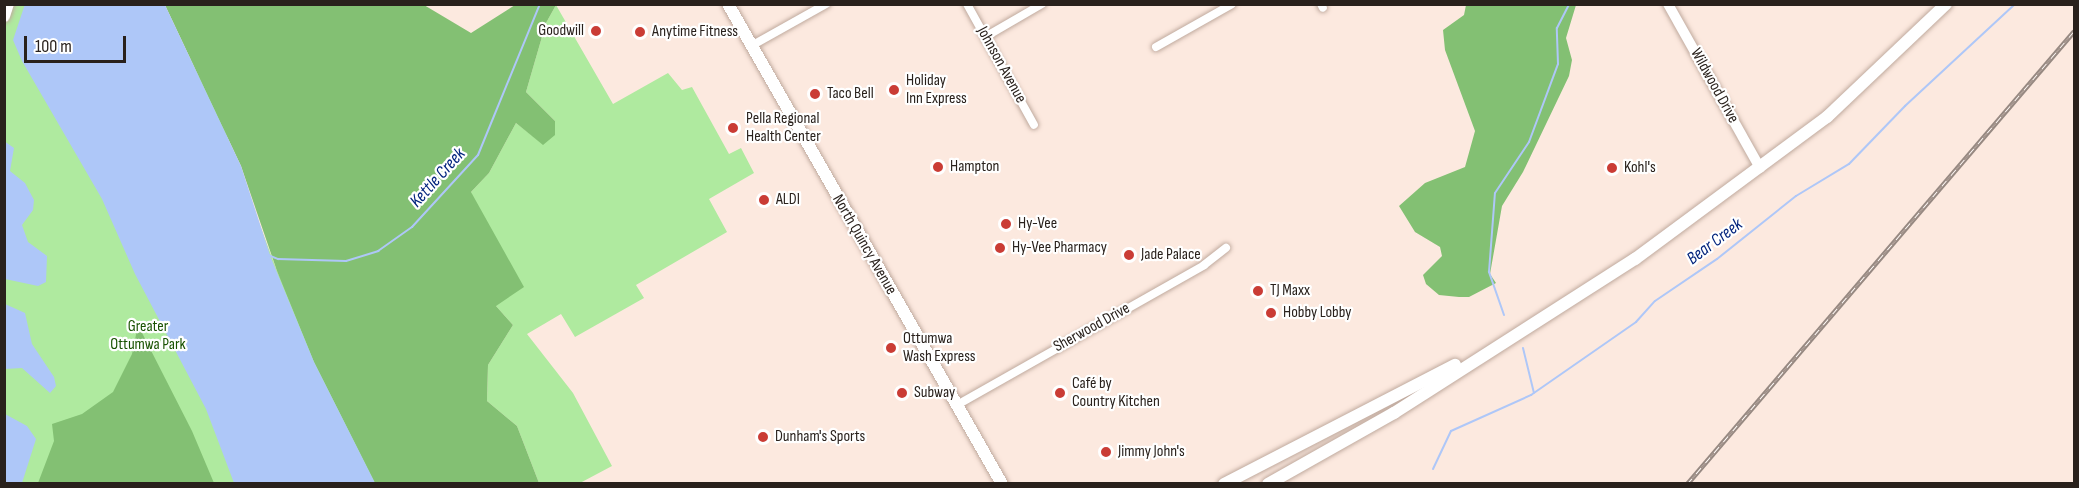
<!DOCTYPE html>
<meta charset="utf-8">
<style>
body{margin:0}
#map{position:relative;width:2079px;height:488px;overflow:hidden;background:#fce9df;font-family:"Sofia Sans Condensed",sans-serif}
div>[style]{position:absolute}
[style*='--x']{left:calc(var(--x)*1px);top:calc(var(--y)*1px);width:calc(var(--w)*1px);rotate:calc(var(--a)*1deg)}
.green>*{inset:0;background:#afea9f}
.forest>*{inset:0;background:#83c073}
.water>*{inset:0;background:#aec7f8}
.stream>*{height:2px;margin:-1px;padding:0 1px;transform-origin:1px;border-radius:1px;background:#aec7f8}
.roads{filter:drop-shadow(0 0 2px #c0aa9e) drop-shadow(0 0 2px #c0aa9e)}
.minor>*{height:8px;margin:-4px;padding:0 4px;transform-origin:4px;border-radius:4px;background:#fff}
.tertiary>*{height:10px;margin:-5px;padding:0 5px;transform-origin:5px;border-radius:5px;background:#fff}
.secondary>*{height:12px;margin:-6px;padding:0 6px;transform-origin:6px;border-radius:6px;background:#fff}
.primary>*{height:12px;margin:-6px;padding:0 6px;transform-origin:6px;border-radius:6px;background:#fff}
.rail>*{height:4.5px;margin-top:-2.25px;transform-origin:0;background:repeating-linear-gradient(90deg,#fff 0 7px,#978982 0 14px);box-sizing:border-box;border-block:2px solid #978982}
.dots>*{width:16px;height:16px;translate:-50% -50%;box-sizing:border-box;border:3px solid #fff;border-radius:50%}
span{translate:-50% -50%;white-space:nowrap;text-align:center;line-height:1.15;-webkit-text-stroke:4.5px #fff;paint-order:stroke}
.poi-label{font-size:16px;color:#29211c}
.right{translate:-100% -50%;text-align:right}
.left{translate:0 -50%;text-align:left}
.street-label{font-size:16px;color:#29211c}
.park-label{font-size:16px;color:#185200}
.water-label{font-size:18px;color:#03247d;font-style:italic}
.frame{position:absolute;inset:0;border:6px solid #29211c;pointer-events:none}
.scale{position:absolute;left:24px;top:36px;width:102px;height:27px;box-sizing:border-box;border:3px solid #29211c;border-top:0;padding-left:8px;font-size:18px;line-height:21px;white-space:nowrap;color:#29211c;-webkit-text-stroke:4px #fff;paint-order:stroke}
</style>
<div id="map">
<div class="green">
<i style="clip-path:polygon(4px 5px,162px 5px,219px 115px,277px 271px,376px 483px,5px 483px)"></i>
<i style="clip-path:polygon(556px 5px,613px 104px,668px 73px,682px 90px,692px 87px,729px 154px,741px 148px,754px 173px,709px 199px,727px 232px,636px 285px,644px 298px,575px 337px,561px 314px,527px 334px,573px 393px,612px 466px,580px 483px,539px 483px,517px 426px,487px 401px,488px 365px,513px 325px,496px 306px,471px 192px,489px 173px,516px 123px,543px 144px,555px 121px,526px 92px,546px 23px)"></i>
</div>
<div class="forest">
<i style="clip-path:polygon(165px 5px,424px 5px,471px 33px,515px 5px,556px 5px,546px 23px,526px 92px,555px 121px,555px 135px,543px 145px,516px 123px,489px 173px,471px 192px,524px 287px,496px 306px,513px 325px,488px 365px,487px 401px,517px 426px,539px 483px,375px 483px,314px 362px,277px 271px,241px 166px)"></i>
<i style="clip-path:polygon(1466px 5px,1576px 5px,1566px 38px,1572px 60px,1569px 76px,1523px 172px,1502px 206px,1490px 274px,1496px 283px,1469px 297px,1459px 297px,1439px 295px,1426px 284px,1423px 275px,1442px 256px,1440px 247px,1415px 232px,1399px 206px,1425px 183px,1465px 167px,1475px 131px,1445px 50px,1443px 30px,1464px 15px)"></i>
<i style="clip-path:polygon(138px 325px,192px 431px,214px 483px,38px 483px,54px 441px,52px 424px,82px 414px,113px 392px,132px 354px)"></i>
</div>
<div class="water">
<i style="clip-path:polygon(25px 4px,165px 5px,241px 166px,271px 258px,314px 362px,375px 483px,234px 483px,206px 409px,135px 274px,102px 199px,22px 61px,13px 40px)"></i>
<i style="clip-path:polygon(4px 141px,14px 148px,10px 171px,25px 183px,34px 200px,33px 210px,22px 225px,28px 242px,47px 256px,46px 282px,38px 286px,5px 279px)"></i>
<i style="clip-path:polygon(5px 304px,25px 313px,32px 344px,54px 377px,56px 386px,50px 393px,22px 368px,5px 369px)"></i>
<i style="clip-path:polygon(5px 414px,27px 426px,36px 439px,22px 483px,5px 483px)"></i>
</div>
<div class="stream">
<i style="--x:268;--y:255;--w:11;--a:22"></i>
<i style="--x:278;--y:259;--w:68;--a:1.7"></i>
<i style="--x:346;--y:261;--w:34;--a:-17"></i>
<i style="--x:378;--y:251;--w:42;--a:-35.2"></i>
<i style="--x:412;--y:227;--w:98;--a:-47.5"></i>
<i style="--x:478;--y:155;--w:163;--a:-67.7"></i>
<i style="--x:1504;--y:315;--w:46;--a:-109.2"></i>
<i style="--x:1489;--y:272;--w:79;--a:-85.7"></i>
<i style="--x:1495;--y:193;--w:61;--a:-56.3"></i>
<i style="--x:1529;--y:142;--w:83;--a:-69.6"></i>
<i style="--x:1558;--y:64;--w:36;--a:-92"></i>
<i style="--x:1557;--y:28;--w:27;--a:-63"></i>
<i style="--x:1523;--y:348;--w:46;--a:76.3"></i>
<i style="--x:1433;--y:469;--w:42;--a:-64.7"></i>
<i style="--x:1451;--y:431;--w:88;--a:-24.2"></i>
<i style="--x:1531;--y:395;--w:128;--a:-34.8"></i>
<i style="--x:1636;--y:322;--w:28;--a:-48"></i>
<i style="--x:1655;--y:301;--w:75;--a:-34.1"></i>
<i style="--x:1717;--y:259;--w:101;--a:-38.6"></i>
<i style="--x:1796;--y:196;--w:62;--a:-31.1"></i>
<i style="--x:1849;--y:164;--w:81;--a:-46"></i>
<i style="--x:1905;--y:106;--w:150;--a:-42.8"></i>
</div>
<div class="roads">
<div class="minor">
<i style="--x:967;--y:4;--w:138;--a:61"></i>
<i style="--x:1321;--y:4;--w:4;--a:63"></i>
<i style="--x:985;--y:37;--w:66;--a:-30.1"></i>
<i style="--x:751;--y:46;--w:86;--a:-29.2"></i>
<i style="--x:1156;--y:47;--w:87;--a:-29.5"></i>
<i style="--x:957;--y:405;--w:284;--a:-29.5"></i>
<i style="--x:1204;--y:265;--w:28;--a:-38"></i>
</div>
<div class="tertiary">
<i style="--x:1668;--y:4;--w:188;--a:60.7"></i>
</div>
<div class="secondary">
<i style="--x:728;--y:4;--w:553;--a:60.28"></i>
<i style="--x:4;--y:16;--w:13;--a:-72"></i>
</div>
<div class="primary">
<i style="--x:1224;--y:484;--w:260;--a:-27.3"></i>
<i style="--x:1268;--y:484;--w:145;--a:-29.4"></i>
<i style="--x:1394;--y:413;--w:286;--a:-32.6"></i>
<i style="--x:1635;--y:259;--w:239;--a:-36.5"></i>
<i style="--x:1827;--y:117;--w:164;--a:-43.5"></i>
</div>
</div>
<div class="rail">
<i style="--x:1687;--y:484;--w:596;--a:-49.49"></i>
</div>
<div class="dots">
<i style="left:596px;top:31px;background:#ca3c35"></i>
<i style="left:640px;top:32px;background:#ca3c35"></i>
<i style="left:894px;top:90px;background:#ca3c35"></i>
<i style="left:815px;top:94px;background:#ca3c35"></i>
<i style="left:733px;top:128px;background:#ca3c35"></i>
<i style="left:938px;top:167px;background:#ca3c35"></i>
<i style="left:1612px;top:168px;background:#ca3c35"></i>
<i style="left:764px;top:200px;background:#ca3c35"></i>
<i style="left:1006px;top:224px;background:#ca3c35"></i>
<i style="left:1000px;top:248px;background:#ca3c35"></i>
<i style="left:1129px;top:255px;background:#ca3c35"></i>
<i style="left:1258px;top:291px;background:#ca3c35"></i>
<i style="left:1271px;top:313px;background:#ca3c35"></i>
<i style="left:891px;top:348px;background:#ca3c35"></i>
<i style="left:902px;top:393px;background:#ca3c35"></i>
<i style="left:1060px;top:393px;background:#ca3c35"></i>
<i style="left:763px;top:437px;background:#ca3c35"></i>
<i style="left:1106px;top:452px;background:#ca3c35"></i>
</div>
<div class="poi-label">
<span class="right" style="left:584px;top:31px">Goodwill</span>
<span class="left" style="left:652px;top:32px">Anytime Fitness</span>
<span class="left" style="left:906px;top:90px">Holiday<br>Inn Express</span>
<span class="left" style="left:827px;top:94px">Taco Bell</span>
<span class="left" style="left:746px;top:128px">Pella Regional<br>Health Center</span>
<span class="left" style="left:950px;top:167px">Hampton</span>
<span class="left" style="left:1624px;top:168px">Kohl's</span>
<span class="left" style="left:776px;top:200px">ALDI</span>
<span class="left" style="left:1018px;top:224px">Hy-Vee</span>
<span class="left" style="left:1012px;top:248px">Hy-Vee Pharmacy</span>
<span class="left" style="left:1141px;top:255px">Jade Palace</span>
<span class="left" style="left:1270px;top:291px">TJ Maxx</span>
<span class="left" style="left:1283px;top:313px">Hobby Lobby</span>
<span class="left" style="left:903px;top:348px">Ottumwa<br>Wash Express</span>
<span class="left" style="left:1072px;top:393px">Café by<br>Country Kitchen</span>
<span class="left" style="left:914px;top:393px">Subway</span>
<span class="left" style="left:775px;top:437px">Dunham's Sports</span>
<span class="left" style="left:1118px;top:452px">Jimmy John's</span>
</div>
<div class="street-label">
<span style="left:1001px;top:65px;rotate:61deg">Johnson Avenue</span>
<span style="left:1714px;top:86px;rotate:61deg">Wildwood Drive</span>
<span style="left:864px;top:245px;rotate:60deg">North Quincy Avenue</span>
<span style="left:1092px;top:328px;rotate:-29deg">Sherwood Drive</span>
</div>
<div class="park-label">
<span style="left:148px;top:336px">Greater<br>Ottumwa Park</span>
</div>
<div class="water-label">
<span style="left:438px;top:178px;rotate:-48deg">Kettle Creek</span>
<span style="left:1715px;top:242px;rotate:-37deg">Bear Creek</span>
</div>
<div class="frame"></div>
<div class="scale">100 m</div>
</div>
